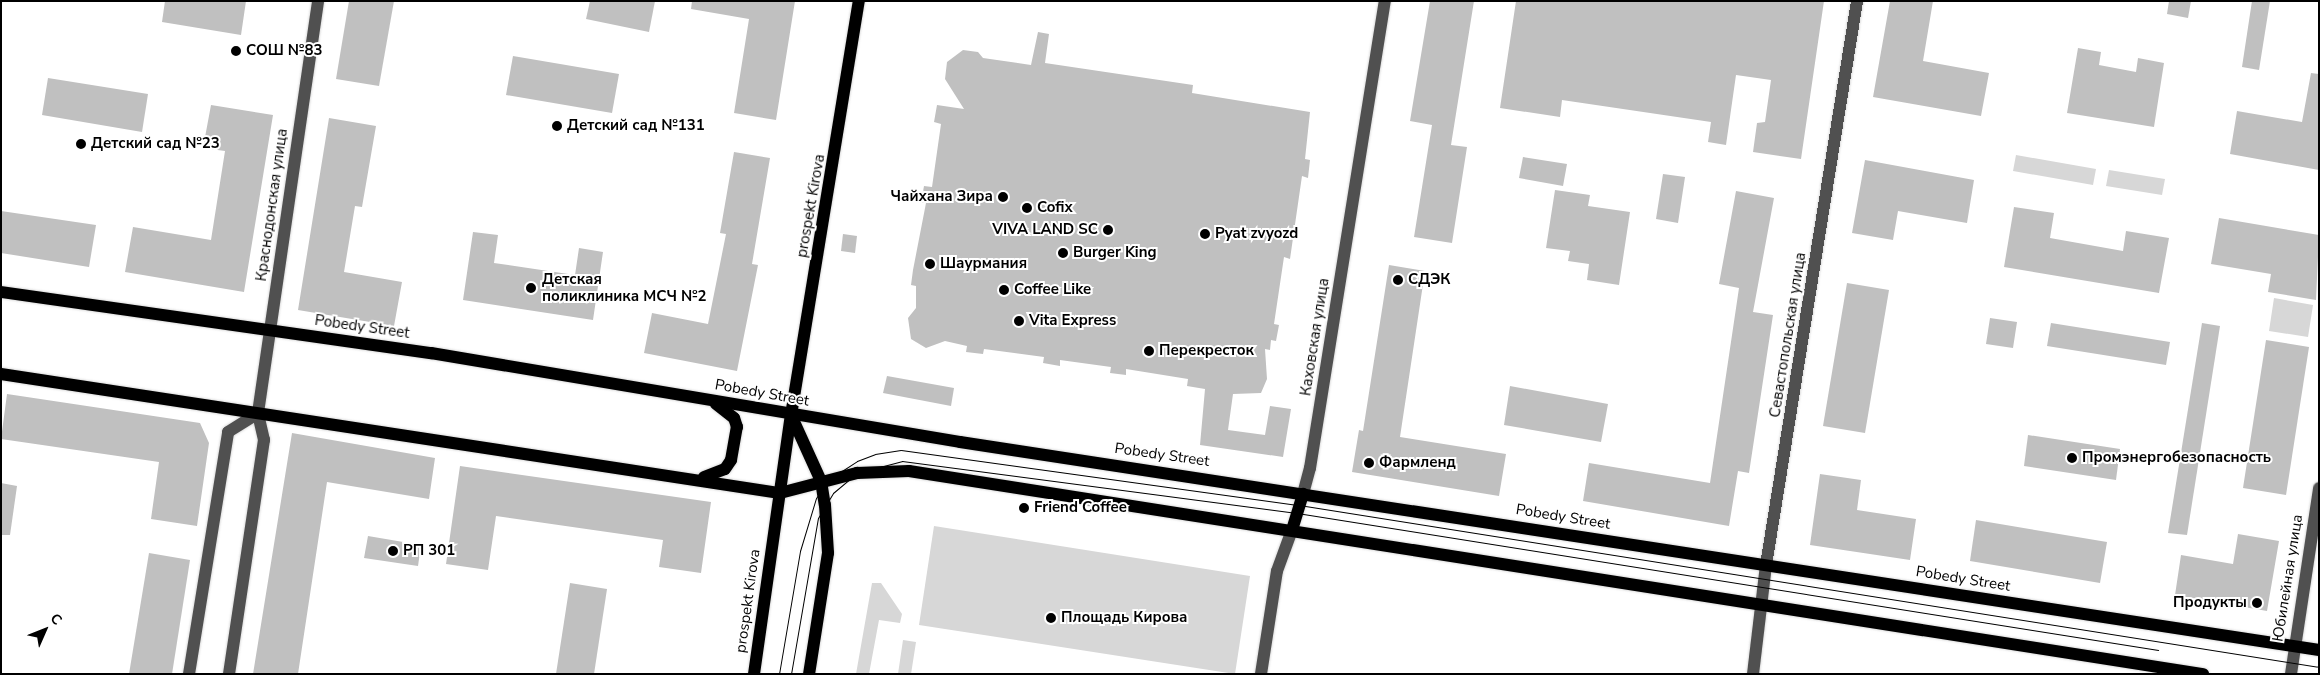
<!DOCTYPE html>
<meta charset="utf-8">
<style>
body{margin:0}
#map{position:relative;width:2320px;height:675px;overflow:hidden;background:#fff;font-family:"Nunito Sans",sans-serif}
div>[style]{position:absolute}
[style*='--x']{left:calc(var(--x)*1px);top:calc(var(--y)*1px);width:calc(var(--w)*1px);rotate:calc(var(--a)*1deg)}
.green>*{inset:0;background:#d7d7d7}
.building>*{inset:0;background:#c0c0c0}
.roads{filter:drop-shadow(0 0 1px #dbdbdb) drop-shadow(0 0 1px #dbdbdb)}
.minor>*{height:12px;margin:-6px;padding:0 6px;transform-origin:6px;border-radius:6px;background:#505050}
.major>*{height:12px;margin:-6px;padding:0 6px;transform-origin:6px;border-radius:6px;background:#000}
.tram>*{height:1px;margin:-0.5px;padding:0 0.5px;transform-origin:0.5px;border-radius:0.5px;background:#000}
.dots>*{width:14px;height:14px;translate:-50% -50%;box-sizing:border-box;border:2px solid #fff;border-radius:50%}
span{translate:-50% -50%;white-space:nowrap;text-align:center;line-height:1.15;-webkit-text-stroke:4px #fff;paint-order:stroke}
.poi-label{font-size:15px;color:#000;font-weight:700}
.left{translate:0 -50%;text-align:left}
.right{translate:-100% -50%;text-align:right}
.street-label{font-size:15px;color:#000}
.frame{position:absolute;inset:0;border:2px solid #000;pointer-events:none}
.north{position:absolute;left:20px;top:605px;width:50px;height:50px;-webkit-text-stroke:4px #fff;paint-order:stroke;rotate:46deg;font-size:14px;font-weight:700;line-height:20px;text-align:center;color:#000}
.north::after{content:'';display:block;margin:auto;width:18px;height:22px;background:#000;clip-path:polygon(50% 0,100% 100%,50% 72%,0 100%)}
</style>
<div id="map">
<div class="green">
<i style="clip-path:polygon(2016px 155px,2096px 169px,2093px 185px,2013px 171px)"></i>
<i style="clip-path:polygon(2109px 170px,2165px 179px,2162px 195px,2106px 186px)"></i>
<i style="clip-path:polygon(2274px 298px,2313px 305px,2308px 337px,2269px 331px)"></i>
<i style="clip-path:polygon(934px 526px,1250px 576px,1235px 674px,919px 625px)"></i>
<i style="clip-path:polygon(872px 583px,881px 583px,902px 614px,900px 623px,879px 620px,869px 674px,856px 674px)"></i>
<i style="clip-path:polygon(903px 640px,916px 642px,911px 674px,898px 674px)"></i>
</div>
<div class="building">
<i style="clip-path:polygon(165px 1px,246px 1px,241px 35px,162px 22px)"></i>
<i style="clip-path:polygon(349px 1px,394px 1px,379px 86px,336px 79px)"></i>
<i style="clip-path:polygon(590px 1px,655px 1px,649px 32px,586px 19px)"></i>
<i style="clip-path:polygon(692px 1px,795px 1px,776px 120px,734px 113px,749px 19px,691px 9px)"></i>
<i style="clip-path:polygon(1430px 1px,1474px 1px,1451px 145px,1467px 147px,1452px 243px,1414px 237px,1432px 125px,1410px 121px)"></i>
<i style="clip-path:polygon(1516px 1px,1824px 1px,1801px 159px,1753px 152px,1757px 123px,1765px 122px,1771px 80px,1736px 75px,1726px 145px,1708px 142px,1711px 122px,1562px 100px,1560px 117px,1500px 108px)"></i>
<i style="clip-path:polygon(1890px 1px,1933px 1px,1923px 61px,1989px 73px,1981px 116px,1873px 97px)"></i>
<i style="clip-path:polygon(2169px 1px,2191px 1px,2188px 18px,2167px 14px)"></i>
<i style="clip-path:polygon(2252px 1px,2270px 1px,2259px 70px,2242px 67px)"></i>
<i style="clip-path:polygon(1038px 32px,1049px 34px,1045px 63px,1193px 85px,1192px 93px,1310px 112px,1305px 159px,1310px 160px,1308px 178px,1302px 176px,1290px 259px,1284px 257px,1274px 324px,1279px 325px,1276px 341px,1271px 340px,1270px 350px,1265px 349px,1267px 379px,1261px 393px,1233px 394px,1228px 430px,1265px 435px,1270px 406px,1291px 409px,1283px 457px,1200px 445px,1205px 389px,1187px 386px,1188px 379px,1126px 369px,1126px 375px,1110px 373px,1111px 367px,1060px 360px,1060px 366px,1043px 363px,1044px 357px,984px 349px,983px 354px,966px 352px,967px 346px,945px 341px,926px 348px,911px 339px,908px 318px,916px 308px,916px 286px,911px 285px,913px 270px,926px 203px,921px 202px,924px 186px,932px 187px,941px 124px,934px 122px,937px 105px,964px 109px,945px 79px,947px 62px,963px 50px,978px 52px,983px 58px,1031px 65px)"></i>
<i style="clip-path:polygon(2078px 48px,2101px 52px,2099px 65px,2136px 72px,2138px 58px,2164px 63px,2154px 127px,2067px 113px)"></i>
<i style="clip-path:polygon(513px 56px,619px 74px,612px 113px,506px 95px)"></i>
<i style="clip-path:polygon(2311px 73px,2319px 74px,2319px 170px,2230px 154px,2237px 111px,2302px 122px)"></i>
<i style="clip-path:polygon(48px 78px,148px 94px,142px 132px,42px 115px)"></i>
<i style="clip-path:polygon(211px 105px,273px 115px,244px 292px,125px 272px,133px 227px,211px 240px,225px 151px,203px 148px)"></i>
<i style="clip-path:polygon(329px 118px,376px 126px,362px 207px,355px 206px,344px 272px,402px 282px,394px 326px,298px 310px)"></i>
<i style="clip-path:polygon(734px 152px,770px 158px,752px 264px,758px 265px,737px 371px,644px 353px,652px 313px,708px 324px,726px 234px,720px 233px)"></i>
<i style="clip-path:polygon(1523px 157px,1567px 164px,1563px 186px,1519px 178px)"></i>
<i style="clip-path:polygon(1865px 160px,1974px 180px,1967px 223px,1898px 211px,1893px 240px,1852px 233px)"></i>
<i style="clip-path:polygon(1663px 174px,1685px 177px,1678px 223px,1656px 219px)"></i>
<i style="clip-path:polygon(1555px 190px,1590px 195px,1588px 206px,1630px 212px,1619px 285px,1587px 280px,1589px 264px,1568px 261px,1570px 251px,1546px 248px)"></i>
<i style="clip-path:polygon(1736px 191px,1774px 198px,1753px 312px,1773px 315px,1749px 473px,1738px 471px,1729px 526px,1583px 501px,1589px 463px,1710px 483px,1739px 288px,1719px 284px)"></i>
<i style="clip-path:polygon(2014px 207px,2054px 213px,2050px 238px,2123px 251px,2126px 231px,2169px 238px,2159px 293px,2004px 267px)"></i>
<i style="clip-path:polygon(1px 211px,96px 225px,89px 267px,1px 253px)"></i>
<i style="clip-path:polygon(2219px 218px,2319px 235px,2316px 300px,2268px 292px,2271px 274px,2211px 264px)"></i>
<i style="clip-path:polygon(473px 232px,498px 235px,494px 263px,575px 275px,579px 248px,603px 252px,593px 320px,463px 300px)"></i>
<i style="clip-path:polygon(843px 234px,857px 236px,855px 253px,841px 251px)"></i>
<i style="clip-path:polygon(1389px 265px,1425px 271px,1400px 437px,1506px 454px,1499px 496px,1352px 472px,1359px 430px,1363px 431px)"></i>
<i style="clip-path:polygon(1847px 283px,1889px 290px,1865px 433px,1823px 426px)"></i>
<i style="clip-path:polygon(1990px 318px,2017px 322px,2013px 348px,1986px 344px)"></i>
<i style="clip-path:polygon(2051px 323px,2170px 342px,2166px 365px,2047px 346px)"></i>
<i style="clip-path:polygon(2202px 323px,2220px 326px,2187px 535px,2168px 533px)"></i>
<i style="clip-path:polygon(2266px 340px,2309px 347px,2286px 495px,2243px 488px)"></i>
<i style="clip-path:polygon(887px 376px,954px 388px,951px 406px,883px 393px)"></i>
<i style="clip-path:polygon(1510px 386px,1608px 404px,1601px 442px,1504px 425px)"></i>
<i style="clip-path:polygon(7px 394px,200px 423px,209px 443px,197px 526px,151px 519px,159px 462px,1px 439px)"></i>
<i style="clip-path:polygon(292px 433px,435px 458px,429px 499px,327px 482px,298px 674px,253px 674px)"></i>
<i style="clip-path:polygon(2028px 435px,2120px 449px,2116px 480px,2024px 466px)"></i>
<i style="clip-path:polygon(460px 466px,711px 502px,701px 573px,659px 567px,663px 540px,496px 516px,488px 570px,446px 564px)"></i>
<i style="clip-path:polygon(1820px 474px,1861px 480px,1857px 510px,1916px 519px,1910px 560px,1810px 545px)"></i>
<i style="clip-path:polygon(1px 483px,17px 486px,10px 535px,1px 535px)"></i>
<i style="clip-path:polygon(1976px 520px,2107px 542px,2100px 583px,1970px 561px)"></i>
<i style="clip-path:polygon(2238px 534px,2279px 541px,2267px 611px,2175px 595px,2181px 555px,2233px 564px)"></i>
<i style="clip-path:polygon(368px 536px,421px 545px,418px 566px,364px 558px)"></i>
<i style="clip-path:polygon(149px 553px,190px 560px,172px 674px,129px 674px)"></i>
<i style="clip-path:polygon(570px 583px,607px 589px,594px 674px,556px 674px)"></i>
</div>
<div class="roads">
<div class="minor">
<i style="--x:1303;--y:494;--w:27;--a:-75"></i>
<i style="--x:1310;--y:468;--w:473;--a:-80.9"></i>
<i style="--x:189;--y:674;--w:245;--a:-80.8"></i>
<i style="--x:228;--y:432;--w:36;--a:-32"></i>
<i style="--x:229;--y:674;--w:237;--a:-81.5"></i>
<i style="--x:264;--y:440;--w:28;--a:-103"></i>
<i style="--x:258;--y:413;--w:416;--a:-81.7"></i>
<i style="--x:1261;--y:674;--w:104;--a:-81.2"></i>
<i style="--x:1277;--y:571;--w:44;--a:-69.9"></i>
<i style="--x:1753;--y:674;--w:110;--a:-83.2"></i>
<i style="--x:1766;--y:565;--w:571;--a:-80.83"></i>
<i style="--x:2291;--y:674;--w:188;--a:-81.4"></i>
</div>
<div class="major">
<i style="--x:1;--y:292;--w:434;--a:8.1"></i>
<i style="--x:431;--y:353;--w:536;--a:9.55"></i>
<i style="--x:960;--y:442;--w:1375;--a:8.7"></i>
<i style="--x:1;--y:374;--w:788;--a:8.69"></i>
<i style="--x:780;--y:493;--w:80;--a:-14.6"></i>
<i style="--x:857;--y:473;--w:52;--a:-2.2"></i>
<i style="--x:909;--y:471;--w:1310;--a:8.92"></i>
<i style="--x:791;--y:415;--w:72;--a:65.6"></i>
<i style="--x:821;--y:481;--w:24;--a:81"></i>
<i style="--x:825;--y:505;--w:48;--a:86.4"></i>
<i style="--x:828;--y:553;--w:122;--a:98.9"></i>
<i style="--x:704;--y:477;--w:22;--a:-21"></i>
<i style="--x:725;--y:469;--w:11;--a:-56"></i>
<i style="--x:731;--y:460;--w:34;--a:-80"></i>
<i style="--x:737;--y:427;--w:9;--a:-108"></i>
<i style="--x:734;--y:418;--w:23;--a:-142"></i>
<i style="--x:1292;--y:530;--w:38;--a:-73"></i>
<i style="--x:754;--y:674;--w:262;--a:-81.9"></i>
<i style="--x:791;--y:415;--w:420;--a:-80.7"></i>
</div>
</div>
<div class="tram">
<i style="--x:779;--y:674;--w:125;--a:-80.3"></i>
<i style="--x:800;--y:551;--w:55;--a:-73.2"></i>
<i style="--x:816;--y:498;--w:25;--a:-53"></i>
<i style="--x:831;--y:478;--w:31;--a:-33"></i>
<i style="--x:857;--y:461;--w:19;--a:-21"></i>
<i style="--x:875;--y:454;--w:26;--a:-9"></i>
<i style="--x:901;--y:450;--w:402;--a:7.9"></i>
<i style="--x:1299;--y:505;--w:1033;--a:9.02"></i>
<i style="--x:791;--y:674;--w:158;--a:-80.2"></i>
<i style="--x:818;--y:518;--w:29;--a:-59"></i>
<i style="--x:833;--y:493;--w:31;--a:-40"></i>
<i style="--x:857;--y:473;--w:47;--a:-14.9"></i>
<i style="--x:902;--y:461;--w:398;--a:7.5"></i>
<i style="--x:1297;--y:513;--w:872;--a:9.04"></i>
</div>
<div class="dots">
<i style="left:236px;top:51px;background:#000"></i>
<i style="left:557px;top:126px;background:#000"></i>
<i style="left:81px;top:144px;background:#000"></i>
<i style="left:1003px;top:197px;background:#000"></i>
<i style="left:1027px;top:208px;background:#000"></i>
<i style="left:1108px;top:230px;background:#000"></i>
<i style="left:1205px;top:234px;background:#000"></i>
<i style="left:1063px;top:253px;background:#000"></i>
<i style="left:930px;top:264px;background:#000"></i>
<i style="left:1398px;top:280px;background:#000"></i>
<i style="left:531px;top:288px;background:#000"></i>
<i style="left:1004px;top:290px;background:#000"></i>
<i style="left:1019px;top:321px;background:#000"></i>
<i style="left:1149px;top:351px;background:#000"></i>
<i style="left:2072px;top:458px;background:#000"></i>
<i style="left:1369px;top:463px;background:#000"></i>
<i style="left:1024px;top:508px;background:#000"></i>
<i style="left:393px;top:551px;background:#000"></i>
<i style="left:2257px;top:603px;background:#000"></i>
<i style="left:1051px;top:618px;background:#000"></i>
</div>
<div class="poi-label">
<span class="left" style="left:246px;top:51px">СОШ №83</span>
<span class="left" style="left:567px;top:126px">Детский сад №131</span>
<span class="left" style="left:91px;top:144px">Детский сад №23</span>
<span class="right" style="left:993px;top:197px">Чайхана Зира</span>
<span class="left" style="left:1037px;top:208px">Cofix</span>
<span class="right" style="left:1098px;top:230px">VIVA LAND SC</span>
<span class="left" style="left:1215px;top:234px">Pyat zvyozd</span>
<span class="left" style="left:1073px;top:253px">Burger King</span>
<span class="left" style="left:940px;top:264px">Шаурмания</span>
<span class="left" style="left:542px;top:288px">Детская<br>поликлиника МСЧ №2</span>
<span class="left" style="left:1408px;top:280px">СДЭК</span>
<span class="left" style="left:1014px;top:290px">Coffee Like</span>
<span class="left" style="left:1029px;top:321px">Vita Express</span>
<span class="left" style="left:1159px;top:351px">Перекресток</span>
<span class="left" style="left:2082px;top:458px">Промэнергобезопасность</span>
<span class="left" style="left:1379px;top:463px">Фармленд</span>
<span class="left" style="left:1034px;top:508px">Friend Coffee</span>
<span class="left" style="left:403px;top:551px">РП 301</span>
<span class="right" style="left:2247px;top:603px">Продукты</span>
<span class="left" style="left:1061px;top:618px">Площадь Кирова</span>
</div>
<div class="street-label">
<span style="left:272px;top:205px;rotate:-82deg">Краснодонская улица</span>
<span style="left:811px;top:206px;rotate:-80deg">prospekt Kirova</span>
<span style="left:362px;top:327px;rotate:8deg">Pobedy Street</span>
<span style="left:1788px;top:335px;rotate:-81deg">Севастопольская улица</span>
<span style="left:1315px;top:337px;rotate:-81deg">Каховская улица</span>
<span style="left:762px;top:393px;rotate:10deg">Pobedy Street</span>
<span style="left:1162px;top:455px;rotate:8deg">Pobedy Street</span>
<span style="left:1563px;top:517px;rotate:9deg">Pobedy Street</span>
<span style="left:2288px;top:578px;rotate:-81deg">Юбилейная улица</span>
<span style="left:1963px;top:579px;rotate:9deg">Pobedy Street</span>
<span style="left:748px;top:601px;rotate:-82deg">prospekt Kirova</span>
</div>
<div class="frame"></div>
<div class="north">С</div>
</div>
